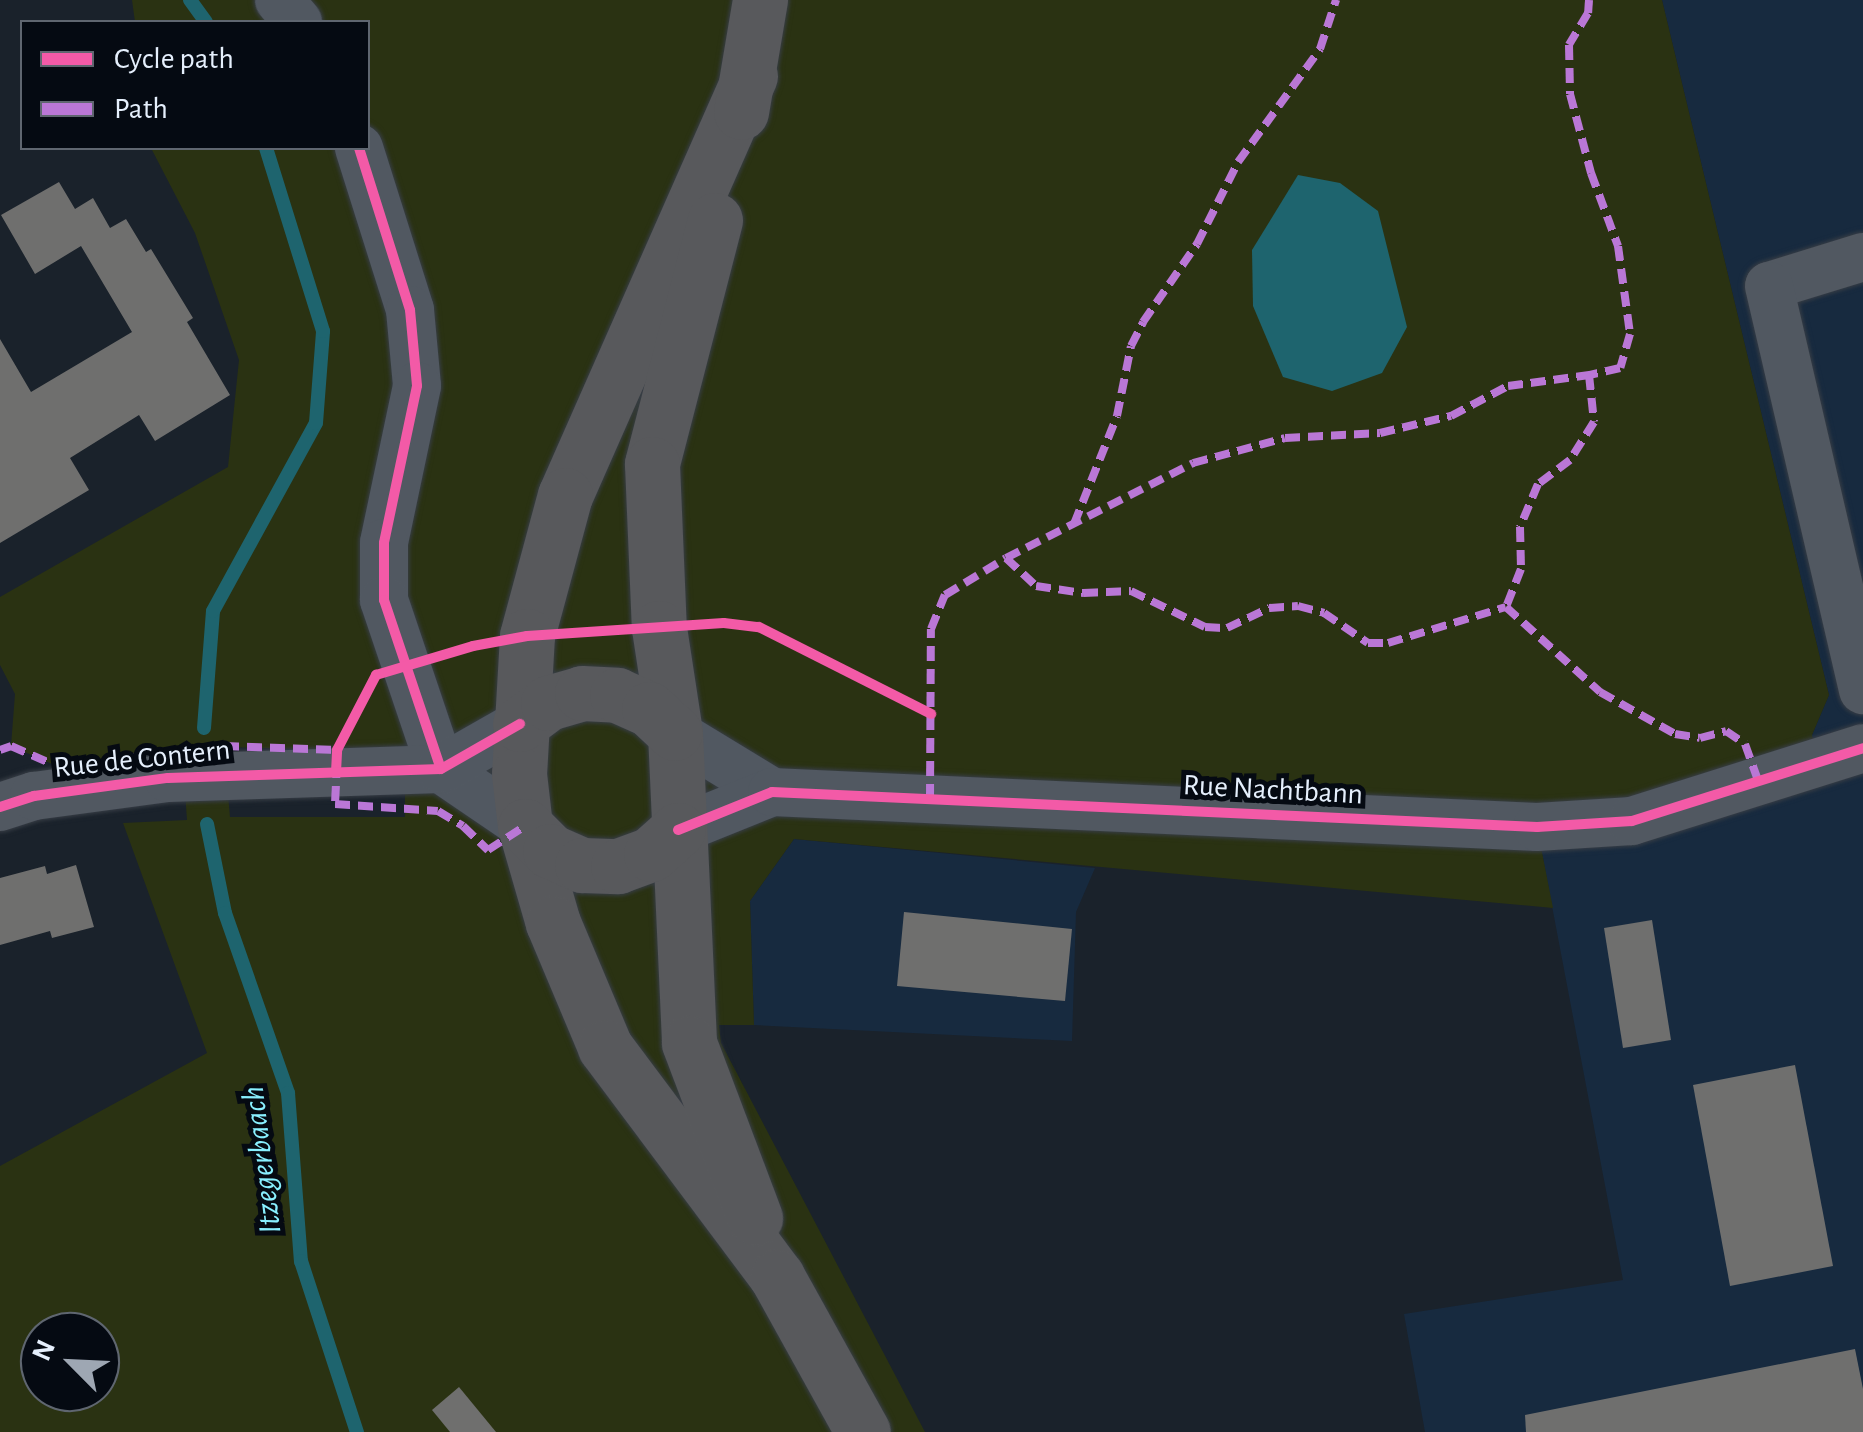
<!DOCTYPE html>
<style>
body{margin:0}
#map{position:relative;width:1863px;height:1432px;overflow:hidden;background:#1a222b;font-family:"Alegreya Sans",sans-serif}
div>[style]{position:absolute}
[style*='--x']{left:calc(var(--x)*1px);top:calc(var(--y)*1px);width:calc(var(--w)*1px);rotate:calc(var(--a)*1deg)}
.built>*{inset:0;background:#172a3f}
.green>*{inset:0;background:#2a3212}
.water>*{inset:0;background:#1e646e}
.stream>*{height:14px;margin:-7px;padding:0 7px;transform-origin:7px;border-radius:7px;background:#1e646e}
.building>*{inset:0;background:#6f6f6e}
.roads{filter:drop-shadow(0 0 2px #373d45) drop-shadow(0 0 2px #373d45)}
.minor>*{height:48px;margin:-24px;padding:0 24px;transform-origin:24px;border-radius:24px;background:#515861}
.major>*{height:55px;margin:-27.5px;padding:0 27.5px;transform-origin:27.5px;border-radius:27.5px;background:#58595c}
.quiet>*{height:8px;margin-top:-4px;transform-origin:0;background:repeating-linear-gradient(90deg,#ba77d6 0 15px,transparent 0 23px)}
.cycleway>*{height:10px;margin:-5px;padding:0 5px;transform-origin:5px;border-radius:5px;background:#f35aa7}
span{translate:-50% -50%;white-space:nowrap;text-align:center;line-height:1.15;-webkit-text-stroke:10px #050a12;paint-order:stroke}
.street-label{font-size:30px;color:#e5effc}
.water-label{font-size:32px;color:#89f0ff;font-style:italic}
.legend{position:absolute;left:20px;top:20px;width:350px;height:130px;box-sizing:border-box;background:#050a12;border:2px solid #5f6670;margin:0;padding:12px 18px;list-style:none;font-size:30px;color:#e5effc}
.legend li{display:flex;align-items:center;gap:20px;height:50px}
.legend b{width:50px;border:2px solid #5f6670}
.north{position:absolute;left:20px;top:1312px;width:100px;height:100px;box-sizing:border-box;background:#050a12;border:2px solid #5f6670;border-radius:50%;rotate:294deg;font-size:28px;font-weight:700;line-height:40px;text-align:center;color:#e5effc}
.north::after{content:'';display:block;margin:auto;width:35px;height:45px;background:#9ea7b3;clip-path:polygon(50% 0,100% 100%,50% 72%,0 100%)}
</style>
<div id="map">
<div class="built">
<i style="clip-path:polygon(1662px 0,1863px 0,1863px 1432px,1425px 1432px,1404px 1314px,1623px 1280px,1537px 827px,1812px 735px,1829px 695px)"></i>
<i style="clip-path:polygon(794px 839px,1095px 868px,1076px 912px,1072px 1041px,754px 1025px,750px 901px)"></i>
</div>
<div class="green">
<i style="clip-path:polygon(evenodd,132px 0,1662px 0,1829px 695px,1812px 735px,1818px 762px,1537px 827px,1553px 908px,794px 839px,750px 901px,754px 1025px,719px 1025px,721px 1043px,925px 1432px,0 1432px,0 1166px,207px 1053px,123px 823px,187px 820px,182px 750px,59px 767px,11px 746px,15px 694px,0 665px,0 597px,228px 467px,239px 360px,195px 233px,151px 148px,368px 148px,368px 22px,135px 22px,132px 0,224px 747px,336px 750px,405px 770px,405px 817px,230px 817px,224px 747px,132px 0,40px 1332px,100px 1332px,100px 1392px,40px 1392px,40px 1332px)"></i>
</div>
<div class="water">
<i style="clip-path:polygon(1298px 175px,1340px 183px,1378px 211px,1407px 327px,1382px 373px,1332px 391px,1283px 377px,1253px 306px,1252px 250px)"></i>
</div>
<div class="stream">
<i style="--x:190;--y:0;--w:27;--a:54"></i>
<i style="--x:204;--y:728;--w:117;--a:-85.6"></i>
<i style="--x:213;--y:611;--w:214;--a:-61.3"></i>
<i style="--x:316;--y:423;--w:92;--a:-85.6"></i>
<i style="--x:323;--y:331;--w:192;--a:-107.3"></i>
<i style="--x:207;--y:824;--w:91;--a:78.6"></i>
<i style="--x:225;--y:913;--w:191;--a:70.7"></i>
<i style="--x:288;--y:1093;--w:169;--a:85.6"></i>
<i style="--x:301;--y:1261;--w:180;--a:71.9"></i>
</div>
<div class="building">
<i style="clip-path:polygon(59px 182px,75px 209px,93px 198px,110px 228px,126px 219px,146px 252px,151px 249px,193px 318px,187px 322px,230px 395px,155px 441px,139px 415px,70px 458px,89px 490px,0 543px,0 339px,31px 392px,132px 332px,81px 246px,35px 274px,1px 215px)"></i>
<i style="clip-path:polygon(76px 865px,94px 927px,52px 938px,50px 931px,0 945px,0 878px,45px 866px,47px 874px)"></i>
<i style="clip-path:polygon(904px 912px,1072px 929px,1065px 1001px,897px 986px)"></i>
<i style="clip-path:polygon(1652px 920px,1671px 1040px,1623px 1048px,1604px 928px)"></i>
<i style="clip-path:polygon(1795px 1065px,1833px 1266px,1730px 1286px,1693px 1085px)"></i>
<i style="clip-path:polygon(1855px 1349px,1863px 1389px,1863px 1432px,1526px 1432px,1525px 1415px)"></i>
<i style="clip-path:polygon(459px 1387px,496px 1432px,450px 1432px,432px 1410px)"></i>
</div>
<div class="roads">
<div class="minor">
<i style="--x:279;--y:0;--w:29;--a:49"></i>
<i style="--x:359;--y:148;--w:170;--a:72.5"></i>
<i style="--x:410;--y:310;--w:76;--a:84.7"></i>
<i style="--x:417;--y:386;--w:160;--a:101.9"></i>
<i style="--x:384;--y:543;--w:57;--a:90"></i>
<i style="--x:384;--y:600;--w:178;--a:71.4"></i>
<i style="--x:1863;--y:257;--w:98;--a:162.9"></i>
<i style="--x:1769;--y:286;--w:415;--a:76.9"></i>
<i style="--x:675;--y:733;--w:114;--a:31.3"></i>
<i style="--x:441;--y:769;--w:102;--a:34.2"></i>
<i style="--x:0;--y:807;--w:36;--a:-18"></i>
<i style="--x:34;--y:796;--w:135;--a:-7.7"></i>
<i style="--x:168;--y:778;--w:273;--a:-1.9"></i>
<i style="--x:441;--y:769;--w:91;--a:-29.7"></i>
<i style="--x:678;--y:830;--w:101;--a:-22"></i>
<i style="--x:772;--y:792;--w:766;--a:2.62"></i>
<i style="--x:1537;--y:827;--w:95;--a:-3.6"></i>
<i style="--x:1632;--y:821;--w:242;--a:-17.5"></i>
</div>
<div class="major">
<i style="--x:750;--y:76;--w:458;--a:113.8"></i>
<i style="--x:565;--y:495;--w:146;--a:105.1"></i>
<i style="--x:527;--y:636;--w:138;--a:93.3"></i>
<i style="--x:519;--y:774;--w:52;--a:83.4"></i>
<i style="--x:525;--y:826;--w:101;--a:73.9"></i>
<i style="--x:553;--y:923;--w:134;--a:67.2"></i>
<i style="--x:605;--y:1047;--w:287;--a:53.2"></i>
<i style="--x:777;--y:1277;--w:177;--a:61"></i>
<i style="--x:741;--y:112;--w:114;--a:-80.4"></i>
<i style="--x:715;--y:220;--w:252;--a:104.5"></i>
<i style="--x:652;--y:464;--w:164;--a:87.6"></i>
<i style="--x:659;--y:628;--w:106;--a:81.3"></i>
<i style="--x:675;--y:733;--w:310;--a:87.4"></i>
<i style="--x:689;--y:1043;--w:187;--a:69.3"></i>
<i style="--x:520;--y:724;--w:35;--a:-37"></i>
<i style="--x:548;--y:703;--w:35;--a:-16"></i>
<i style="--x:582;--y:693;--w:35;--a:3"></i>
<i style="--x:617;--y:695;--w:35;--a:24"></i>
<i style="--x:649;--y:709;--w:35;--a:43"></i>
<i style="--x:525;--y:826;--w:35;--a:45"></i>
<i style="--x:550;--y:851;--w:35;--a:24"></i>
<i style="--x:582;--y:865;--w:36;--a:2"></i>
<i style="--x:618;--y:866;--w:35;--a:-20"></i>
<i style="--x:651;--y:854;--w:36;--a:-42"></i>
</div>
</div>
<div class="quiet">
<i style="--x:1589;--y:0;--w:13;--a:94"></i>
<i style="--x:1588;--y:13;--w:37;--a:121"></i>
<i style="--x:1569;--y:45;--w:49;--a:88.8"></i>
<i style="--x:1570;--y:94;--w:82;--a:75.1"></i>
<i style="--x:1591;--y:173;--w:78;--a:69.7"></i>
<i style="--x:1618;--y:246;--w:89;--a:82.2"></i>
<i style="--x:1630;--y:334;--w:35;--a:106"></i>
<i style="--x:1620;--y:368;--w:32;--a:167"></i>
<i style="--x:1589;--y:375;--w:47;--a:83.9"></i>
<i style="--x:1594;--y:422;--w:45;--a:122.3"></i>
<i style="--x:1570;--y:460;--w:40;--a:143"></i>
<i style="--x:1538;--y:484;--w:47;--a:112.7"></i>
<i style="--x:1520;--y:527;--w:42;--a:88.6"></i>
<i style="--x:1521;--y:569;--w:41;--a:111.5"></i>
<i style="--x:1506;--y:607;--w:127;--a:42.1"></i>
<i style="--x:1600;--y:692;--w:86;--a:29.2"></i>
<i style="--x:1675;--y:734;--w:25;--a:9"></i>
<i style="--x:1700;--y:738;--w:27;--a:-15"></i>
<i style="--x:1726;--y:731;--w:23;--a:34"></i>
<i style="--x:1745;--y:744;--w:41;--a:70.3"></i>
<i style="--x:1074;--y:524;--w:116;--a:-68.3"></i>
<i style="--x:1117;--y:416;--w:71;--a:-78.7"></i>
<i style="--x:1131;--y:346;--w:27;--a:-63"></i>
<i style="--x:1143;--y:322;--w:95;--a:-55.3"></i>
<i style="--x:1197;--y:244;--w:92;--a:-63.4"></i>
<i style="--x:1238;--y:162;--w:140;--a:-54"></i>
<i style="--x:1320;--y:49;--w:52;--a:-71.9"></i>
<i style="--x:1006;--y:558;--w:41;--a:43"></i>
<i style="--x:1036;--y:586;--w:48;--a:8.5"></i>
<i style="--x:1083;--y:593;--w:48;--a:-2.4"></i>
<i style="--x:1131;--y:591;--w:82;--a:25.9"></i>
<i style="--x:1205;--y:627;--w:22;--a:3"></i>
<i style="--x:1227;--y:628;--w:47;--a:-25.5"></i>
<i style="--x:1269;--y:608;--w:29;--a:-4"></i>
<i style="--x:1298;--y:606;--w:27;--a:15"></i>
<i style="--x:1324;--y:613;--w:53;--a:34.3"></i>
<i style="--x:1368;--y:643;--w:20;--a:0"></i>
<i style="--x:1388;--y:643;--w:123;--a:-17"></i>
<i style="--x:0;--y:750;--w:12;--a:-20"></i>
<i style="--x:11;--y:746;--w:52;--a:23.6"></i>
<i style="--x:59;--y:767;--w:166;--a:-7.3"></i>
<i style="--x:224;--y:746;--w:113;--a:2"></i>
<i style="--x:337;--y:763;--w:41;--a:92.8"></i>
<i style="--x:335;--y:804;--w:103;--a:3.9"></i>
<i style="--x:438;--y:811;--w:29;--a:31"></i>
<i style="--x:463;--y:826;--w:35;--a:44"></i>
<i style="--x:488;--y:850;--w:44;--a:-33"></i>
<i style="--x:930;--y:799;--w:170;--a:-89.7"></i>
<i style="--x:931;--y:629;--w:37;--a:-68"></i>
<i style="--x:945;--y:595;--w:71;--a:-31.2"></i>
<i style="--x:1006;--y:558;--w:210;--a:-26.9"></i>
<i style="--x:1193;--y:463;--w:95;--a:-15.2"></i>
<i style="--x:1285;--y:438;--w:95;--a:-3"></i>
<i style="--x:1380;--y:433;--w:73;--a:-13.5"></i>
<i style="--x:1451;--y:416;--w:64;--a:-27.8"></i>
<i style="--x:1508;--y:386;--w:82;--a:-7.7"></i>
</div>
<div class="cycleway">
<i style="--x:359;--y:148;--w:170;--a:72.5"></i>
<i style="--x:410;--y:310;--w:76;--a:84.7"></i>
<i style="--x:417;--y:386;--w:160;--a:101.9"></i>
<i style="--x:384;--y:543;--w:57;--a:90"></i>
<i style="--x:384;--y:600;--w:178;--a:71.4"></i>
<i style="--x:336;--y:772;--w:22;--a:-87"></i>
<i style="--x:337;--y:750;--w:85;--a:-62.5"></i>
<i style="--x:376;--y:675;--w:101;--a:-16.6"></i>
<i style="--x:473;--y:646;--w:55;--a:-10.5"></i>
<i style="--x:527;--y:636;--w:197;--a:-3.8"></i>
<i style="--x:724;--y:623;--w:35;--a:7"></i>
<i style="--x:759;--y:627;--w:193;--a:26.8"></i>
<i style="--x:0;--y:807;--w:36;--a:-18"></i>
<i style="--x:34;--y:796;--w:135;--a:-7.7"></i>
<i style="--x:168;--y:778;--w:273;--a:-1.9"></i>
<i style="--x:441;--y:769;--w:91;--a:-29.7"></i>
<i style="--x:678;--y:830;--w:101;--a:-22"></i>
<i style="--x:772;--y:792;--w:766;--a:2.62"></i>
<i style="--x:1537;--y:827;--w:95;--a:-3.6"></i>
<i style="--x:1632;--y:821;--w:242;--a:-17.5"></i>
</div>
<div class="street-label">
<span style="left:142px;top:759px;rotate:-6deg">Rue de Contern</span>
<span style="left:1273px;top:790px;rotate:3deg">Rue Nachtbann</span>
</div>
<div class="water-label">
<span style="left:262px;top:1160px;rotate:-97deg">Itzegerbaach</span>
</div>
<ul class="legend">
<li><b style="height:12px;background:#f35aa7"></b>Cycle path</li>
<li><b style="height:12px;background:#ba77d6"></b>Path</li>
</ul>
<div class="north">N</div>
</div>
